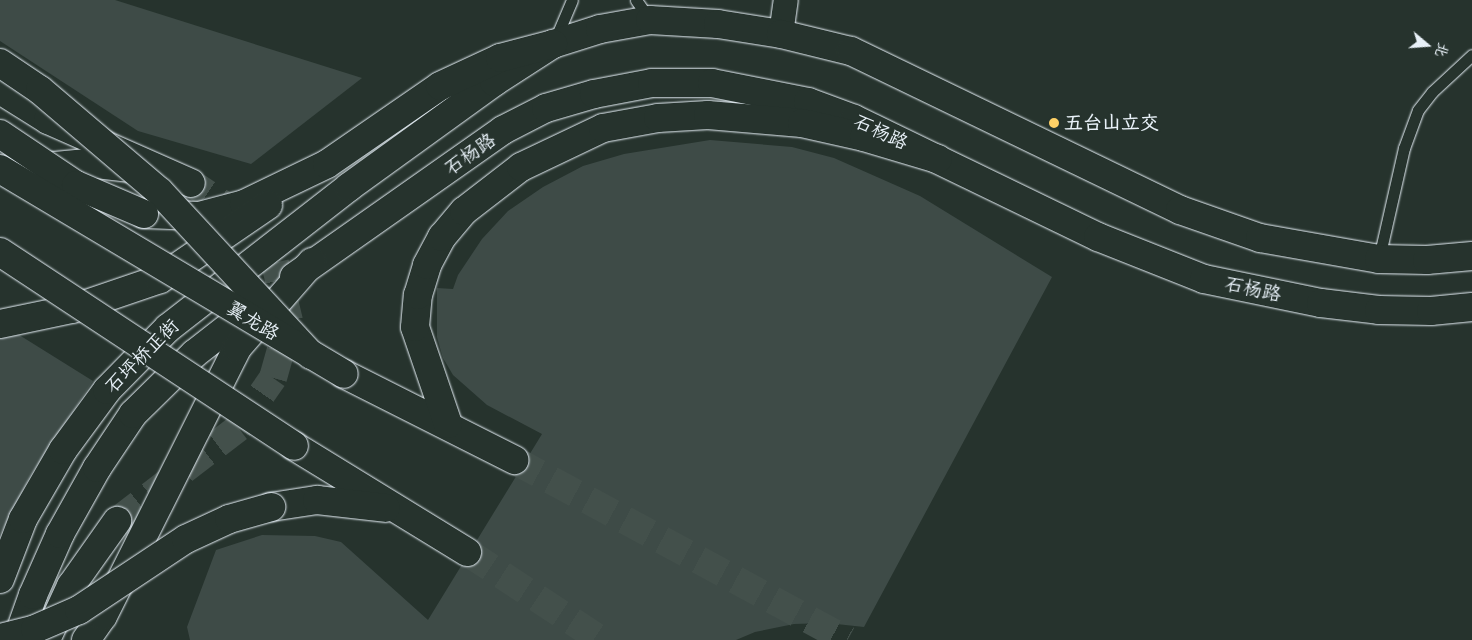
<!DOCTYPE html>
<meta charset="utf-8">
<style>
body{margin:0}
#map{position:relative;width:1472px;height:640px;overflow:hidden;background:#26332d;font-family:Itim,"LXGW WenKai TC",sans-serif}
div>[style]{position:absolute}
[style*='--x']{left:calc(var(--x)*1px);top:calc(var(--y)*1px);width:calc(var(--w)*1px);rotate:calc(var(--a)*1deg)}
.green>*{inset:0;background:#3e4b47}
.trunk-tunnel>*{height:28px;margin-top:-14px;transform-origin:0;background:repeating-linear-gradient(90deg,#43504b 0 28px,transparent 0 42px)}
.roads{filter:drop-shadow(0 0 1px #e8f1f8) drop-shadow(0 0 1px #e8f1f8)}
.service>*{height:11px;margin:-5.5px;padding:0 5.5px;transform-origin:5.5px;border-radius:5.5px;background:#26332d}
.minor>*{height:24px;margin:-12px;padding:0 12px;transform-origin:12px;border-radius:12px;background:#26332d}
.primary>*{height:28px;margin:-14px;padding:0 14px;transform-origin:14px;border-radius:14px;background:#26332d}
.trunk>*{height:28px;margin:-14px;padding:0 14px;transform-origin:14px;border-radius:14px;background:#26332d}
.bridges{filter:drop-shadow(0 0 1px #e8f1f8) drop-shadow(0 0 1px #e8f1f8)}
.trunk-bridge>*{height:28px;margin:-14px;padding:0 14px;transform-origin:14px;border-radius:14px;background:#26332d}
.dots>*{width:14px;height:14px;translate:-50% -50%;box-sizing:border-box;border:2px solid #26332d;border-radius:50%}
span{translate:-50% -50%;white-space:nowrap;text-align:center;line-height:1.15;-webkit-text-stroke:4px #26332d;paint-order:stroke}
.poi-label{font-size:19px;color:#e8f1f8;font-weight:700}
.left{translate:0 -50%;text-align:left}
.street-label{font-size:19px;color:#e8f1f8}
.north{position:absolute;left:1402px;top:20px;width:50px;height:50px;-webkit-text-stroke:4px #26332d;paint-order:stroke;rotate:108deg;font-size:14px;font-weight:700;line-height:20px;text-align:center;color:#e8f1f8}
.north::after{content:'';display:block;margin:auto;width:18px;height:22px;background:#e8f1f8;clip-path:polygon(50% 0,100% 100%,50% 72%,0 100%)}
</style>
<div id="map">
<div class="green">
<i style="clip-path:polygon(0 0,115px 0,362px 78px,251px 164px,138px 131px,0 41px)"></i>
<i style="clip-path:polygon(710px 140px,792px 147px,834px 158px,920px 196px,1052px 277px,864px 627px,827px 623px,794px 624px,755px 632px,736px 640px,190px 640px,187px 627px,216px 550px,262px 535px,315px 536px,341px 542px,428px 620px,542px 434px,487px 405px,453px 375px,443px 358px,437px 337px,437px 288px,453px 289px,458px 275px,482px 239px,508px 211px,543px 187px,583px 166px,624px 154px)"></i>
<i style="clip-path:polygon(0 323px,93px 381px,30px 476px,0 535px)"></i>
</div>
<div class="trunk-tunnel">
<i style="--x:514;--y:460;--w:379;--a:28.4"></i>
<i style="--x:117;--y:521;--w:153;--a:-37.5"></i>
<i style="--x:238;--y:428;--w:61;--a:-55"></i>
<i style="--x:273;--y:378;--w:59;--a:-74.3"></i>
<i style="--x:289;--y:321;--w:60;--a:-103.6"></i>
<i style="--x:275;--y:263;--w:57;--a:-125.7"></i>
<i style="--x:242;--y:217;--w:61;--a:-146.3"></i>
<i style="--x:467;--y:552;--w:160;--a:33.3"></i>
</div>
<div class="roads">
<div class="service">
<i style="--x:636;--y:0;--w:24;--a:55"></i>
<i style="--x:555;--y:40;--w:43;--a:-67"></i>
<i style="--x:1379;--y:258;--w:113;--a:-77.2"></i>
<i style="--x:1404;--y:148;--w:40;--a:-69.8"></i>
<i style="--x:1418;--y:110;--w:23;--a:-52"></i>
<i style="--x:1432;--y:92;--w:54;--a:-42.8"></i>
</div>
<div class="minor">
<i style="--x:781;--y:34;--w:34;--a:-82"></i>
</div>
<div class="primary">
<i style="--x:294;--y:277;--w:256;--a:-35.1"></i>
<i style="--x:503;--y:130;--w:48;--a:-27.1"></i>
<i style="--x:546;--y:108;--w:50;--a:-16.3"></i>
<i style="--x:594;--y:94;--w:59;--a:-10.7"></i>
<i style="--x:652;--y:83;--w:60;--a:0"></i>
<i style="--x:712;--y:83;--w:98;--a:11.2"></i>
<i style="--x:808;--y:102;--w:49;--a:20.3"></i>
<i style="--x:854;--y:119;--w:271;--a:25.8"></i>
<i style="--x:1098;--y:237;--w:114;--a:21.6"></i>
<i style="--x:1204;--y:279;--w:119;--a:11.6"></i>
<i style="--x:1321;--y:303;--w:58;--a:6.9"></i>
<i style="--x:1379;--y:310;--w:52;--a:1.1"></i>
<i style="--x:1431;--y:311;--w:41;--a:-5.6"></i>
<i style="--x:0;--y:579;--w:64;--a:-69"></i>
<i style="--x:23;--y:519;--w:80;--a:-59.9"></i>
<i style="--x:63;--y:450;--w:74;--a:-53.7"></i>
<i style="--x:107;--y:390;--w:87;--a:-45.5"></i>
<i style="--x:168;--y:328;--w:229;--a:-37.9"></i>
<i style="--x:349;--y:187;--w:179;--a:-35.9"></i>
<i style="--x:494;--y:82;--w:70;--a:-32.8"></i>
<i style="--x:553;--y:44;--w:49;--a:-17.7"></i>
<i style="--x:600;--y:29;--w:51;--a:-10.2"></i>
<i style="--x:650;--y:20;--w:68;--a:3.4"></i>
<i style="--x:718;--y:24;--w:64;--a:9"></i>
<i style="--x:781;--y:34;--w:72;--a:13.7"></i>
<i style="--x:851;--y:51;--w:365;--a:25.8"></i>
<i style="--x:1180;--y:210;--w:85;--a:19.3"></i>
<i style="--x:1260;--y:238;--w:121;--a:10"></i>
<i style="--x:1379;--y:259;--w:48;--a:1.2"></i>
<i style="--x:1427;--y:260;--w:45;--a:-5.1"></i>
<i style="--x:17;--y:640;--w:48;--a:-70.4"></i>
<i style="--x:33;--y:595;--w:67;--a:-66.1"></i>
<i style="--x:60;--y:534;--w:76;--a:-60.7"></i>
<i style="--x:97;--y:468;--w:65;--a:-56.3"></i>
<i style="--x:133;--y:414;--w:86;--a:-44.5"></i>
<i style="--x:194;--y:354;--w:86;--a:-37.9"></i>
</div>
<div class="trunk">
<i style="--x:0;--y:90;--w:57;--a:32"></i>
<i style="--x:48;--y:120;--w:156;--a:23.8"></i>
<i style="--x:34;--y:168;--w:53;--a:-5.4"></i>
<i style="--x:87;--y:163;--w:51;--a:6.7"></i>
<i style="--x:144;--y:214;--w:55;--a:2.1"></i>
<i style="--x:199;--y:216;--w:47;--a:-14.9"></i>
<i style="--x:244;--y:204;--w:92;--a:-25.7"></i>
<i style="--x:327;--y:164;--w:137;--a:-34.6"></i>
<i style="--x:440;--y:86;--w:66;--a:-25"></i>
<i style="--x:500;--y:58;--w:55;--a:-14.8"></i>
<i style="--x:0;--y:324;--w:74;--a:-11.8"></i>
<i style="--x:72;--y:309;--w:93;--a:-18.8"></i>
<i style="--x:160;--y:279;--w:131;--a:-34.4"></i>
<i style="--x:344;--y:374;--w:191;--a:26.8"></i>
<i style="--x:448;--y:424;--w:102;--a:-108.8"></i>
<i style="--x:415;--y:327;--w:32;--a:-85"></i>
<i style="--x:418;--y:295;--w:31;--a:-73"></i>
<i style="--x:427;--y:265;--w:32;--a:-62"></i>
<i style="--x:442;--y:237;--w:34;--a:-50"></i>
<i style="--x:464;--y:211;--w:72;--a:-37.7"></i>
<i style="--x:521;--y:167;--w:91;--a:-25.4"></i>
<i style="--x:603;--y:128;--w:56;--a:-10.3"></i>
<i style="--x:658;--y:118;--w:50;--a:-3.4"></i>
<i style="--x:708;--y:115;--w:94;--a:4.9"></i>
<i style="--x:802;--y:123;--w:64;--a:12.7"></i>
<i style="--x:864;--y:137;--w:77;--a:16.6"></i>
<i style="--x:294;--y:446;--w:203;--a:31.5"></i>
<i style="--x:271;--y:507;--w:47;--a:-8.7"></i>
<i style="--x:317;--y:500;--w:69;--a:6.6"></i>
<i style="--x:46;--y:640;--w:60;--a:-65.2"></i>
<i style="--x:71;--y:586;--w:80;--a:-54.7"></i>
<i style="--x:86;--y:640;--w:29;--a:-55"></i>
<i style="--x:103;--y:616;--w:300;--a:-63.4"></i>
<i style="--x:237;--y:348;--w:114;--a:-48.9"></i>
</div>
</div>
<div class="bridges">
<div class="trunk-bridge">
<i style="--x:0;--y:63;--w:48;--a:34"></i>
<i style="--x:40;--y:90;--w:157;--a:40.4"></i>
<i style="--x:160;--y:192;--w:222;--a:47.2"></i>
<i style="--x:0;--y:134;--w:92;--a:33.9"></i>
<i style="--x:76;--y:185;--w:74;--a:23.1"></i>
<i style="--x:0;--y:169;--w:400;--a:30.8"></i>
<i style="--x:0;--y:252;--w:352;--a:33.4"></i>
<i style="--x:0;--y:638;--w:36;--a:-14"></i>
<i style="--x:35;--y:629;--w:48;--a:-23.4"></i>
<i style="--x:79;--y:610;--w:128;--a:-33.6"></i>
<i style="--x:186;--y:539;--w:47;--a:-24.9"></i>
<i style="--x:229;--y:519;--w:44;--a:-15.9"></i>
</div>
</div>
<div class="dots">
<i style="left:1054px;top:123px;background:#ffd166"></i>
</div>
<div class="poi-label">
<span class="left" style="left:1064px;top:123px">五台山立交</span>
</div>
<div class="street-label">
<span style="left:881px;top:132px;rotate:25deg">石杨路</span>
<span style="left:470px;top:154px;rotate:-35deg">石杨路</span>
<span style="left:1253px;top:289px;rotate:12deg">石杨路</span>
<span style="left:253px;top:321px;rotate:31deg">翼龙路</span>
<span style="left:142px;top:356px;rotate:-45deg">石坪桥正街</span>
</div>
<div class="north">北</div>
</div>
